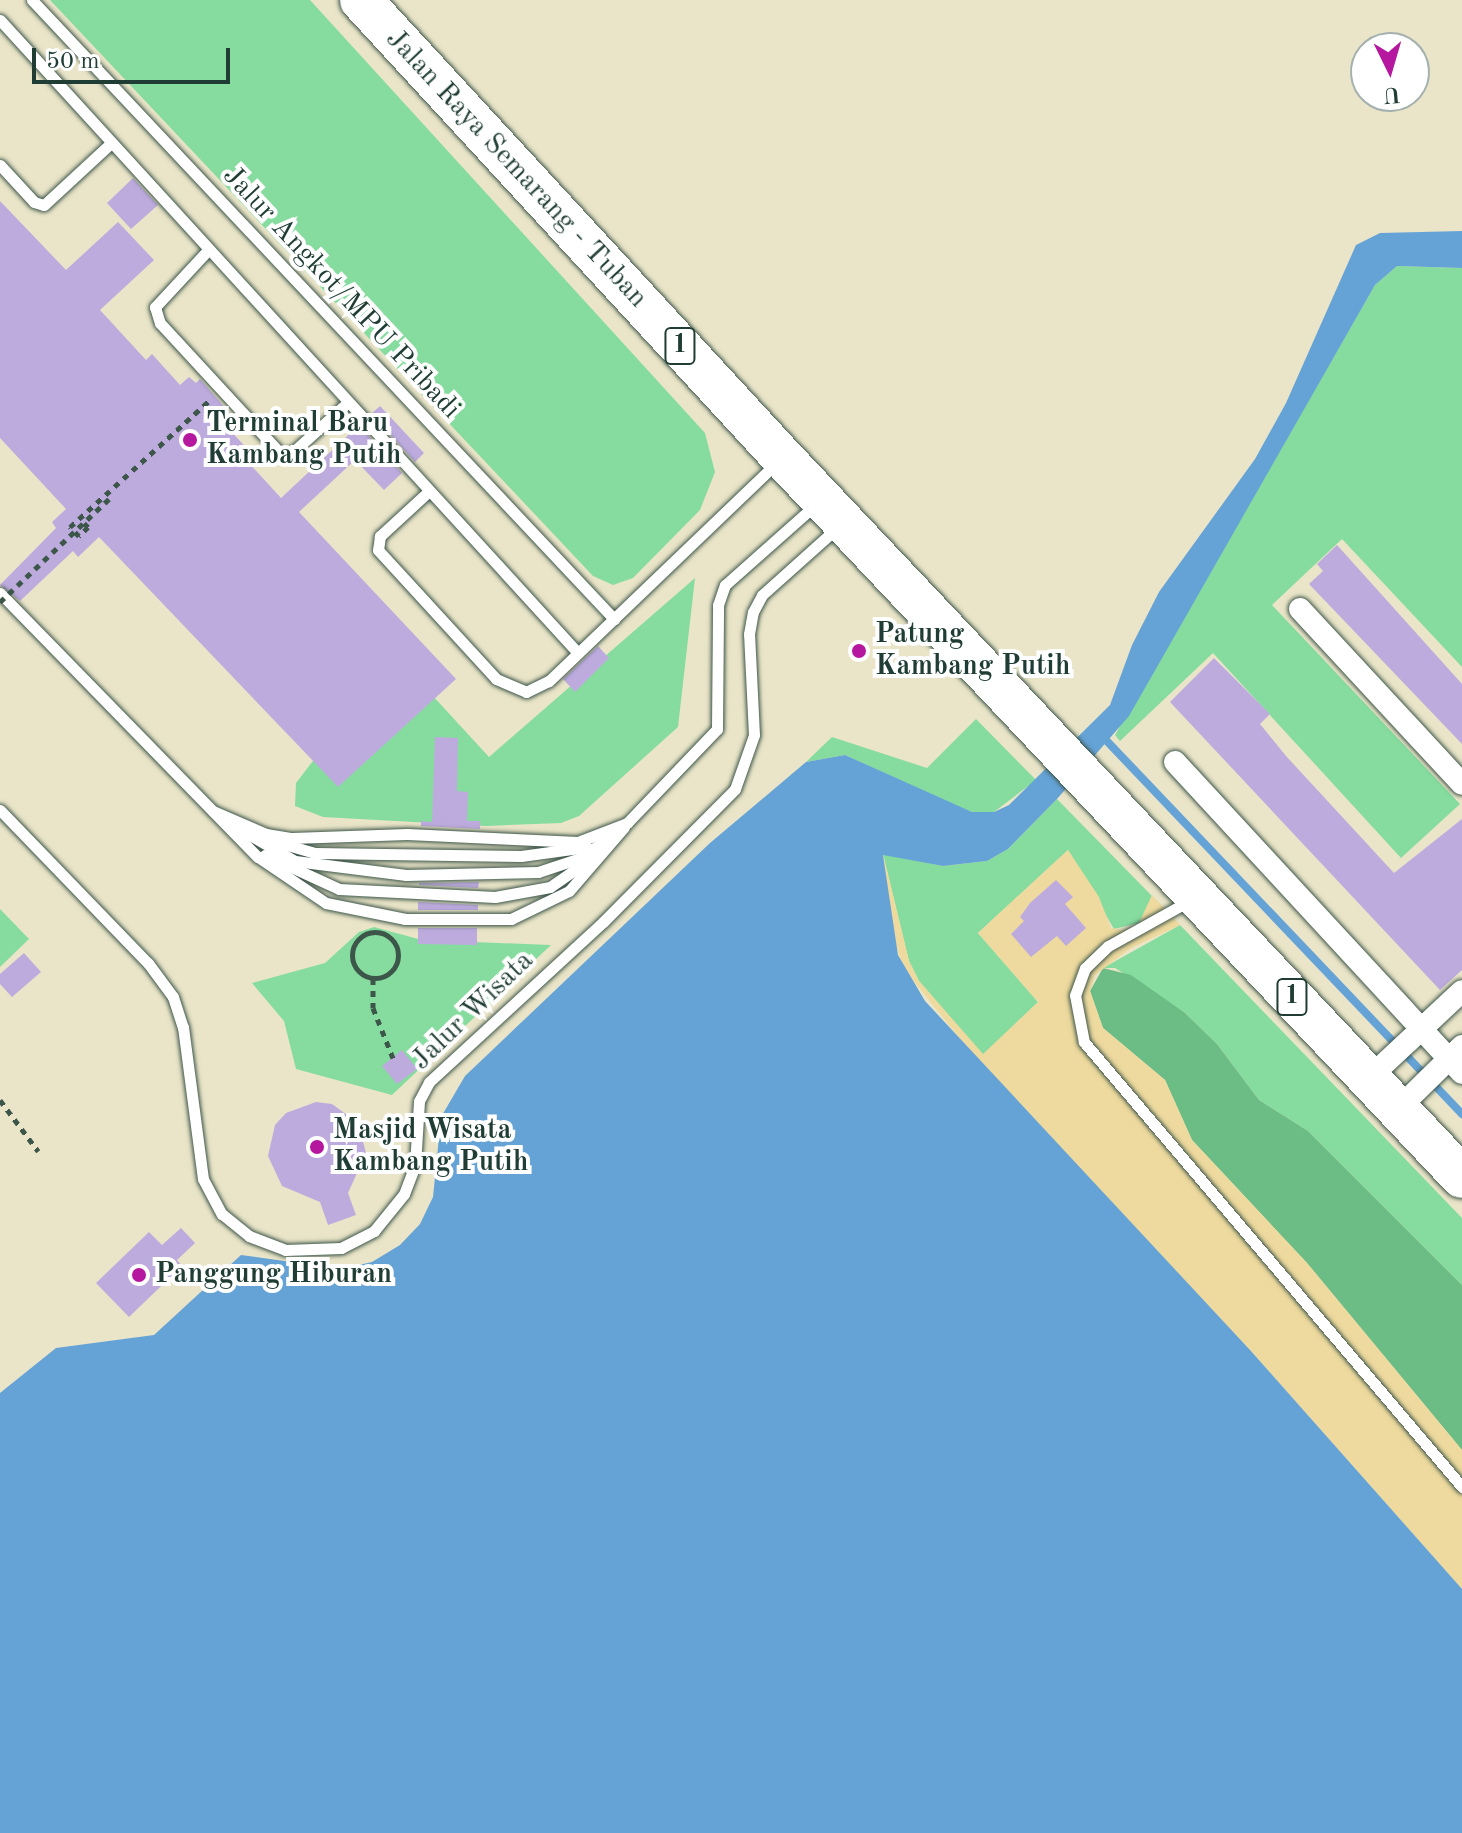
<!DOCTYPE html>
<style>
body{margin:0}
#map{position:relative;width:1462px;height:1833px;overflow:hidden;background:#eae5c8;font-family:"Old Standard TT",serif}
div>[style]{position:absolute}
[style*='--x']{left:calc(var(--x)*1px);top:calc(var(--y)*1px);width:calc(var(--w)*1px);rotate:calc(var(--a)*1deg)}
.green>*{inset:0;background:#86dc9f}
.forest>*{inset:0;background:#6cbc86}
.sand>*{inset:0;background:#eeda9e}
.water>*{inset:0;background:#65a3d7}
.stream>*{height:8px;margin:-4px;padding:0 4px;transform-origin:4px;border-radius:4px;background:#65a3d7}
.building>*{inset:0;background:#bdabde}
.path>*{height:5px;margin-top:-2.5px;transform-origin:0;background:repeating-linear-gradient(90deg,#3d564a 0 6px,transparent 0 12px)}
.path>.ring{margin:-2.5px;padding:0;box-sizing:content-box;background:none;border:5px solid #3d564a;border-radius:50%}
.roads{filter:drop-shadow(0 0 2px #3d564a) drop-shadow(0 0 2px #3d564a)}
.lane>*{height:11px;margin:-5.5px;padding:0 5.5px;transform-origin:5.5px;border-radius:5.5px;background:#fff}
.street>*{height:22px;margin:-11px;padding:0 11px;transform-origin:11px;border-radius:11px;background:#fff}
.highway>*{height:42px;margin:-21px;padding:0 21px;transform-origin:21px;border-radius:21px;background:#fff}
.path-bridge>*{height:5px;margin-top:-2.5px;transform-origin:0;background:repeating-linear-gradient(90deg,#3d564a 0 6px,transparent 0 12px)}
.dots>*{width:22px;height:22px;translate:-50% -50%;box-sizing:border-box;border:4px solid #fff;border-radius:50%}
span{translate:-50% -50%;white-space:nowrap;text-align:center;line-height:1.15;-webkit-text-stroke:8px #fff;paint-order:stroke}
.shield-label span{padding:2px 6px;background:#fff;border:2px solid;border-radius:6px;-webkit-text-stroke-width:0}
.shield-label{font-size:26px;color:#1f3d34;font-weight:700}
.street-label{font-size:28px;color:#1f3d34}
.poi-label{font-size:28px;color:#1f3d34;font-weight:700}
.left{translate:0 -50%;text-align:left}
.north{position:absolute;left:1350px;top:32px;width:80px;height:80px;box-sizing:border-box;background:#fff;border:2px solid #a5b1ae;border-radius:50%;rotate:175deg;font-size:22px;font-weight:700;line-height:32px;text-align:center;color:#1f3d34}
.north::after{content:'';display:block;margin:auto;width:28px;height:36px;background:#b5179e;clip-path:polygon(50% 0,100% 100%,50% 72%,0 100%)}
.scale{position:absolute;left:32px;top:48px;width:198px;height:36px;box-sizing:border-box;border:4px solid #1f3d34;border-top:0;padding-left:10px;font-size:24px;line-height:28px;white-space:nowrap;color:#1f3d34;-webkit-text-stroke:6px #fff;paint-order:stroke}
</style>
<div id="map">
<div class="green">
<i style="clip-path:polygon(50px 0,310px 0,705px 433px,715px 472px,700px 510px,633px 578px,613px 585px,593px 576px)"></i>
<i style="clip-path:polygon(1397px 266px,1462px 268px,1462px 667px,1342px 539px,1272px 605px,1460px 804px,1401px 858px,1213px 653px,1120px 741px,1115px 735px,1375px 285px)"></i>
<i style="clip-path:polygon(695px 578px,678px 727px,579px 816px,561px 823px,486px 826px,323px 817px,295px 806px,296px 783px,316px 757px,432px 695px,489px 757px)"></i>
<i style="clip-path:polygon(976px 719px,1036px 780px,994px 812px,972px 812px,947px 802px,845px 755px,806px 762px,832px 737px,927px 768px)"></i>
<i style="clip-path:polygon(1057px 799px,1152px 896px,1150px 904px,1139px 923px,1114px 929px,1068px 850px,978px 933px,1038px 1002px,983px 1055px,919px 981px,909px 961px,883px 854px,943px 866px,987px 861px,1008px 849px)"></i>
<i style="clip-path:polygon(0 909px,29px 939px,0 967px)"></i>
<i style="clip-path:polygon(1180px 925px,1462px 1218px,1462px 1285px,1308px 1131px,1259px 1100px,1217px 1044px,1185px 1013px,1115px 968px,1103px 968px)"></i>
<i style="clip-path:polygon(374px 927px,422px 940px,551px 945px,392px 1095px,296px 1069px,284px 1021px,252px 983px,325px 963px,359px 932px)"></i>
</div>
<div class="forest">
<i style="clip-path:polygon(1103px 968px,1131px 975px,1185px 1013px,1217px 1044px,1259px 1100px,1308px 1131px,1462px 1285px,1462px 1450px,1307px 1263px,1192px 1140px,1165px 1080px,1103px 1028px,1090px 991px)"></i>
</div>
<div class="sand">
<i style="clip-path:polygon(1068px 850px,1099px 897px,1111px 928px,1124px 930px,1139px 923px,1152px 895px,1180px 925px,1131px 948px,1095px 975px,1090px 991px,1103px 1028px,1165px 1080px,1192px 1140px,1307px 1263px,1462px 1450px,1462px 1589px,1250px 1350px,978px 1061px,903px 968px,893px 934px,883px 854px,909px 961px,919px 981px,983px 1054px,1038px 1002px,978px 933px)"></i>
</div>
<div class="water">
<i style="clip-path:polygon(1462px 231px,1462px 268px,1397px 266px,1375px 285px,1129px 716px,1057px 799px,1008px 849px,987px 861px,943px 866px,883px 855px,898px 955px,925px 1001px,1250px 1350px,1462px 1589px,1462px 1833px,0 1833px,0 1393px,56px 1348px,154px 1335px,241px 1255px,341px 1269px,372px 1262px,400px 1245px,420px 1224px,433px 1197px,441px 1117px,465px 1076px,710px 843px,806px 762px,845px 755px,972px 812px,994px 812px,1009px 805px,1110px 705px,1132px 645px,1159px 592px,1255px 459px,1286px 403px,1356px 245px,1380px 233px)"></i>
</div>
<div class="stream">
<i style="--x:1103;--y:737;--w:521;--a:46.4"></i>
</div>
<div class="building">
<i style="clip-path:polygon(133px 178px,158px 205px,131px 229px,107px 203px)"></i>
<i style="clip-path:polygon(0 201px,66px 270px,118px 222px,154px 260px,100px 310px,146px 360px,152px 354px,180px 385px,189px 377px,196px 383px,200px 379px,235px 419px,227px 427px,254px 456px,248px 462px,281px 498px,359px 425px,402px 473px,384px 490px,355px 460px,299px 512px,456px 679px,338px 787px,99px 537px,78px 557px,73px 551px,20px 601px,0 585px,56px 528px,52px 522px,66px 509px,0 438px)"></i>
<i style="clip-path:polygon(380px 406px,424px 453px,415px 462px,371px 414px)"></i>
<i style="clip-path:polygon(1337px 545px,1462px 684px,1462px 744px,1309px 584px,1323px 571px,1317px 564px)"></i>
<i style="clip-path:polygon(598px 646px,609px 658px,575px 692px,563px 679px)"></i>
<i style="clip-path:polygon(1214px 658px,1270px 714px,1260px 724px,1286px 756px,1394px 873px,1462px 819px,1462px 970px,1440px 990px,1170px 702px)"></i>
<i style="clip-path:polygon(435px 737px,458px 738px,457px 791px,468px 792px,467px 821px,480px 821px,480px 829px,421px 826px,421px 821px,432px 822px)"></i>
<i style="clip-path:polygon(1056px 880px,1073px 897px,1065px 904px,1086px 928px,1066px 946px,1057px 936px,1031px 957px,1011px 934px,1024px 921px,1020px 917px,1030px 903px)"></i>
<i style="clip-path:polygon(479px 882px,478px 888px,419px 885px,419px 883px)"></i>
<i style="clip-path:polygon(418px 902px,478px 905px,478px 910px,418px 910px)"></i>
<i style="clip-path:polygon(418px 928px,477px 928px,477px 945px,418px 944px)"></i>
<i style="clip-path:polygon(24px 953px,41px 972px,12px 997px,0 984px,0 974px)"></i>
<i style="clip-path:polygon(402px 1050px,417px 1069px,397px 1084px,382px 1066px)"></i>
<i style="clip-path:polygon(316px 1102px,332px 1104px,358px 1123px,366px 1153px,348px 1193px,356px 1215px,328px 1225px,320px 1202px,282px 1186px,268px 1156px,275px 1125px,286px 1113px)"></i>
<i style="clip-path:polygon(181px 1228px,195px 1243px,177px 1260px,182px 1266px,129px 1317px,96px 1283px,149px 1232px,162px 1245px)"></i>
</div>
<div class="path">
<i style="--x:84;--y:523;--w:6;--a:45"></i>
<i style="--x:88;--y:527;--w:13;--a:135"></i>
<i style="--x:79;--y:536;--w:13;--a:-135"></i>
<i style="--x:70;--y:527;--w:188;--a:-42.2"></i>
<i class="ring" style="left:352px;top:932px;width:41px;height:41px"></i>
<i style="--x:373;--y:978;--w:30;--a:90"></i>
<i style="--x:373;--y:1008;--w:54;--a:68.2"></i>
<i style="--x:0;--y:1100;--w:64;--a:53.3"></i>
</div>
<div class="roads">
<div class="lane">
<i style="--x:32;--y:0;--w:850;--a:46.76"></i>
<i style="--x:0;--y:20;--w:857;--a:47.6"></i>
<i style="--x:0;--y:165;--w:50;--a:47.4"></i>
<i style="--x:34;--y:202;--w:10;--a:17"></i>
<i style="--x:44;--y:205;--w:91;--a:-42.8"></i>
<i style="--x:208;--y:250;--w:78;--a:132.9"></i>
<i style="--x:155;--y:307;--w:17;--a:73"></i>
<i style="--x:160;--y:323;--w:178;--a:47.3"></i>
<i style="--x:281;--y:454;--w:12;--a:-9"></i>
<i style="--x:293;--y:452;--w:73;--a:-42.2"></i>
<i style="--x:429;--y:491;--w:67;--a:137.4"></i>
<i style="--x:380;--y:536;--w:14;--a:98"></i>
<i style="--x:378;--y:550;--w:175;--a:47.5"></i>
<i style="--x:496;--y:679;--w:33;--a:23"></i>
<i style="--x:526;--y:692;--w:25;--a:-26"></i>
<i style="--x:549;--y:681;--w:315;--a:-43.8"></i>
<i style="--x:0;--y:593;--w:369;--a:45.7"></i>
<i style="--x:258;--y:857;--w:82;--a:34.1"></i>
<i style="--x:326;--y:903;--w:81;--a:11.4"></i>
<i style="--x:405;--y:919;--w:106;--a:0"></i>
<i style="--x:511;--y:919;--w:64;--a:-25.8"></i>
<i style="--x:569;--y:891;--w:84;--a:-49.3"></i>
<i style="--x:0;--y:810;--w:213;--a:46"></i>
<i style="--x:148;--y:963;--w:42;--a:53.7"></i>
<i style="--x:173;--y:997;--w:32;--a:72"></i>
<i style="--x:183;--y:1027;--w:153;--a:82.5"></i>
<i style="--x:203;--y:1179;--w:40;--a:62"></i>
<i style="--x:222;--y:1214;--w:35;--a:39"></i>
<i style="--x:249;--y:1236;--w:39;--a:21"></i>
<i style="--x:285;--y:1250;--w:56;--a:-2"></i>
<i style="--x:341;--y:1248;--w:37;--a:-27"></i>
<i style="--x:374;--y:1231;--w:48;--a:-51"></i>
<i style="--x:404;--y:1194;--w:31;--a:-69"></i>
<i style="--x:415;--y:1165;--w:64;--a:-86.4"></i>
<i style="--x:419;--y:1101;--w:21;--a:-62"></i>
<i style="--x:429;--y:1082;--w:236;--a:-42.6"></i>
<i style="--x:603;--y:922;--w:187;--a:-45.2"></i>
<i style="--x:735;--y:789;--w:57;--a:-70.6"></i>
<i style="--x:754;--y:735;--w:101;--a:-92.8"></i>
<i style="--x:749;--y:634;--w:22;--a:-80"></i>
<i style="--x:753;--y:612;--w:19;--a:-62"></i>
<i style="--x:762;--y:595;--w:101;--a:-41.8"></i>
<i style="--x:213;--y:811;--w:58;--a:23.5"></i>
<i style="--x:266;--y:834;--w:26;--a:9"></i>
<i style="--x:292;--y:838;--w:115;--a:-2"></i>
<i style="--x:407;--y:834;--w:171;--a:2.7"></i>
<i style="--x:578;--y:842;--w:53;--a:-21.2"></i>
<i style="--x:627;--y:823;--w:130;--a:-46.2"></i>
<i style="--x:717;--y:729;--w:124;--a:-89.5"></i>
<i style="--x:718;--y:605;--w:21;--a:-71"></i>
<i style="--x:725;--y:585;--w:120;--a:-41.6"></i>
<i style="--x:236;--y:827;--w:68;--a:30"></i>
<i style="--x:295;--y:861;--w:112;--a:7.2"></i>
<i style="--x:406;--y:875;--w:132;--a:-1.3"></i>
<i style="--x:538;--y:872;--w:44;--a:-18.4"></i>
<i style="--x:580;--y:858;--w:38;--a:-35"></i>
<i style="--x:263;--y:838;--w:54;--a:16.1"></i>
<i style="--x:315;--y:853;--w:206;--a:0.8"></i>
<i style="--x:521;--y:856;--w:66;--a:-7.9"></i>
<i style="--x:265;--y:855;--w:81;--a:24.7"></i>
<i style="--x:339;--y:889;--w:156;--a:2.9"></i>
<i style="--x:495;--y:897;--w:56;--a:-10.3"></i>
<i style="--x:550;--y:887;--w:52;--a:-34.9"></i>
<i style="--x:1189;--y:901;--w:93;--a:150.9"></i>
<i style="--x:1108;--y:946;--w:32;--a:136"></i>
<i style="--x:1085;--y:968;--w:29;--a:110"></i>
<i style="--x:1075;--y:995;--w:48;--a:79.2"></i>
<i style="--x:1084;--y:1042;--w:584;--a:49.65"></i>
</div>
<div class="street">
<i style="--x:1300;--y:609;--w:238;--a:47.2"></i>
<i style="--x:1175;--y:762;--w:423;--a:47.3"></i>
<i style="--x:1369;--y:1078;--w:127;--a:-43.1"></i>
<i style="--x:1398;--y:1109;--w:90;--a:-44.5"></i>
</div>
<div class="highway">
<i style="--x:361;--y:0;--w:621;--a:47.35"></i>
<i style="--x:782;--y:457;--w:990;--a:46.64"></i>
</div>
</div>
<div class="path-bridge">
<i style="--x:0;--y:602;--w:153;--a:-43.4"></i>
</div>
<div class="dots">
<i style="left:190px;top:440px;background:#b5179e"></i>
<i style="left:859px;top:651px;background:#b5179e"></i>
<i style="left:317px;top:1147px;background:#b5179e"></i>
<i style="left:139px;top:1275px;background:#b5179e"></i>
</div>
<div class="shield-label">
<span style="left:680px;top:346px">1</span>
<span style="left:1292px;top:997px">1</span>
</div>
<div class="street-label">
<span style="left:516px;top:169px;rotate:47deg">Jalan Raya Semarang - Tuban</span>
<span style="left:341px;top:293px;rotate:47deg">Jalur Angkot/MPU Pribadi</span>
<span style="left:473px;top:1011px;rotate:-44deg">Jalur Wisata</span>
</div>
<div class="poi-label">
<span class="left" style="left:206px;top:440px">Terminal Baru<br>Kambang Putih</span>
<span class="left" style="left:875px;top:651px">Patung<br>Kambang Putih</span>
<span class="left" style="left:333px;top:1147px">Masjid Wisata<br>Kambang Putih</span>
<span class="left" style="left:155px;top:1275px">Panggung Hiburan</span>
</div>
<div class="north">U</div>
<div class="scale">50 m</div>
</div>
